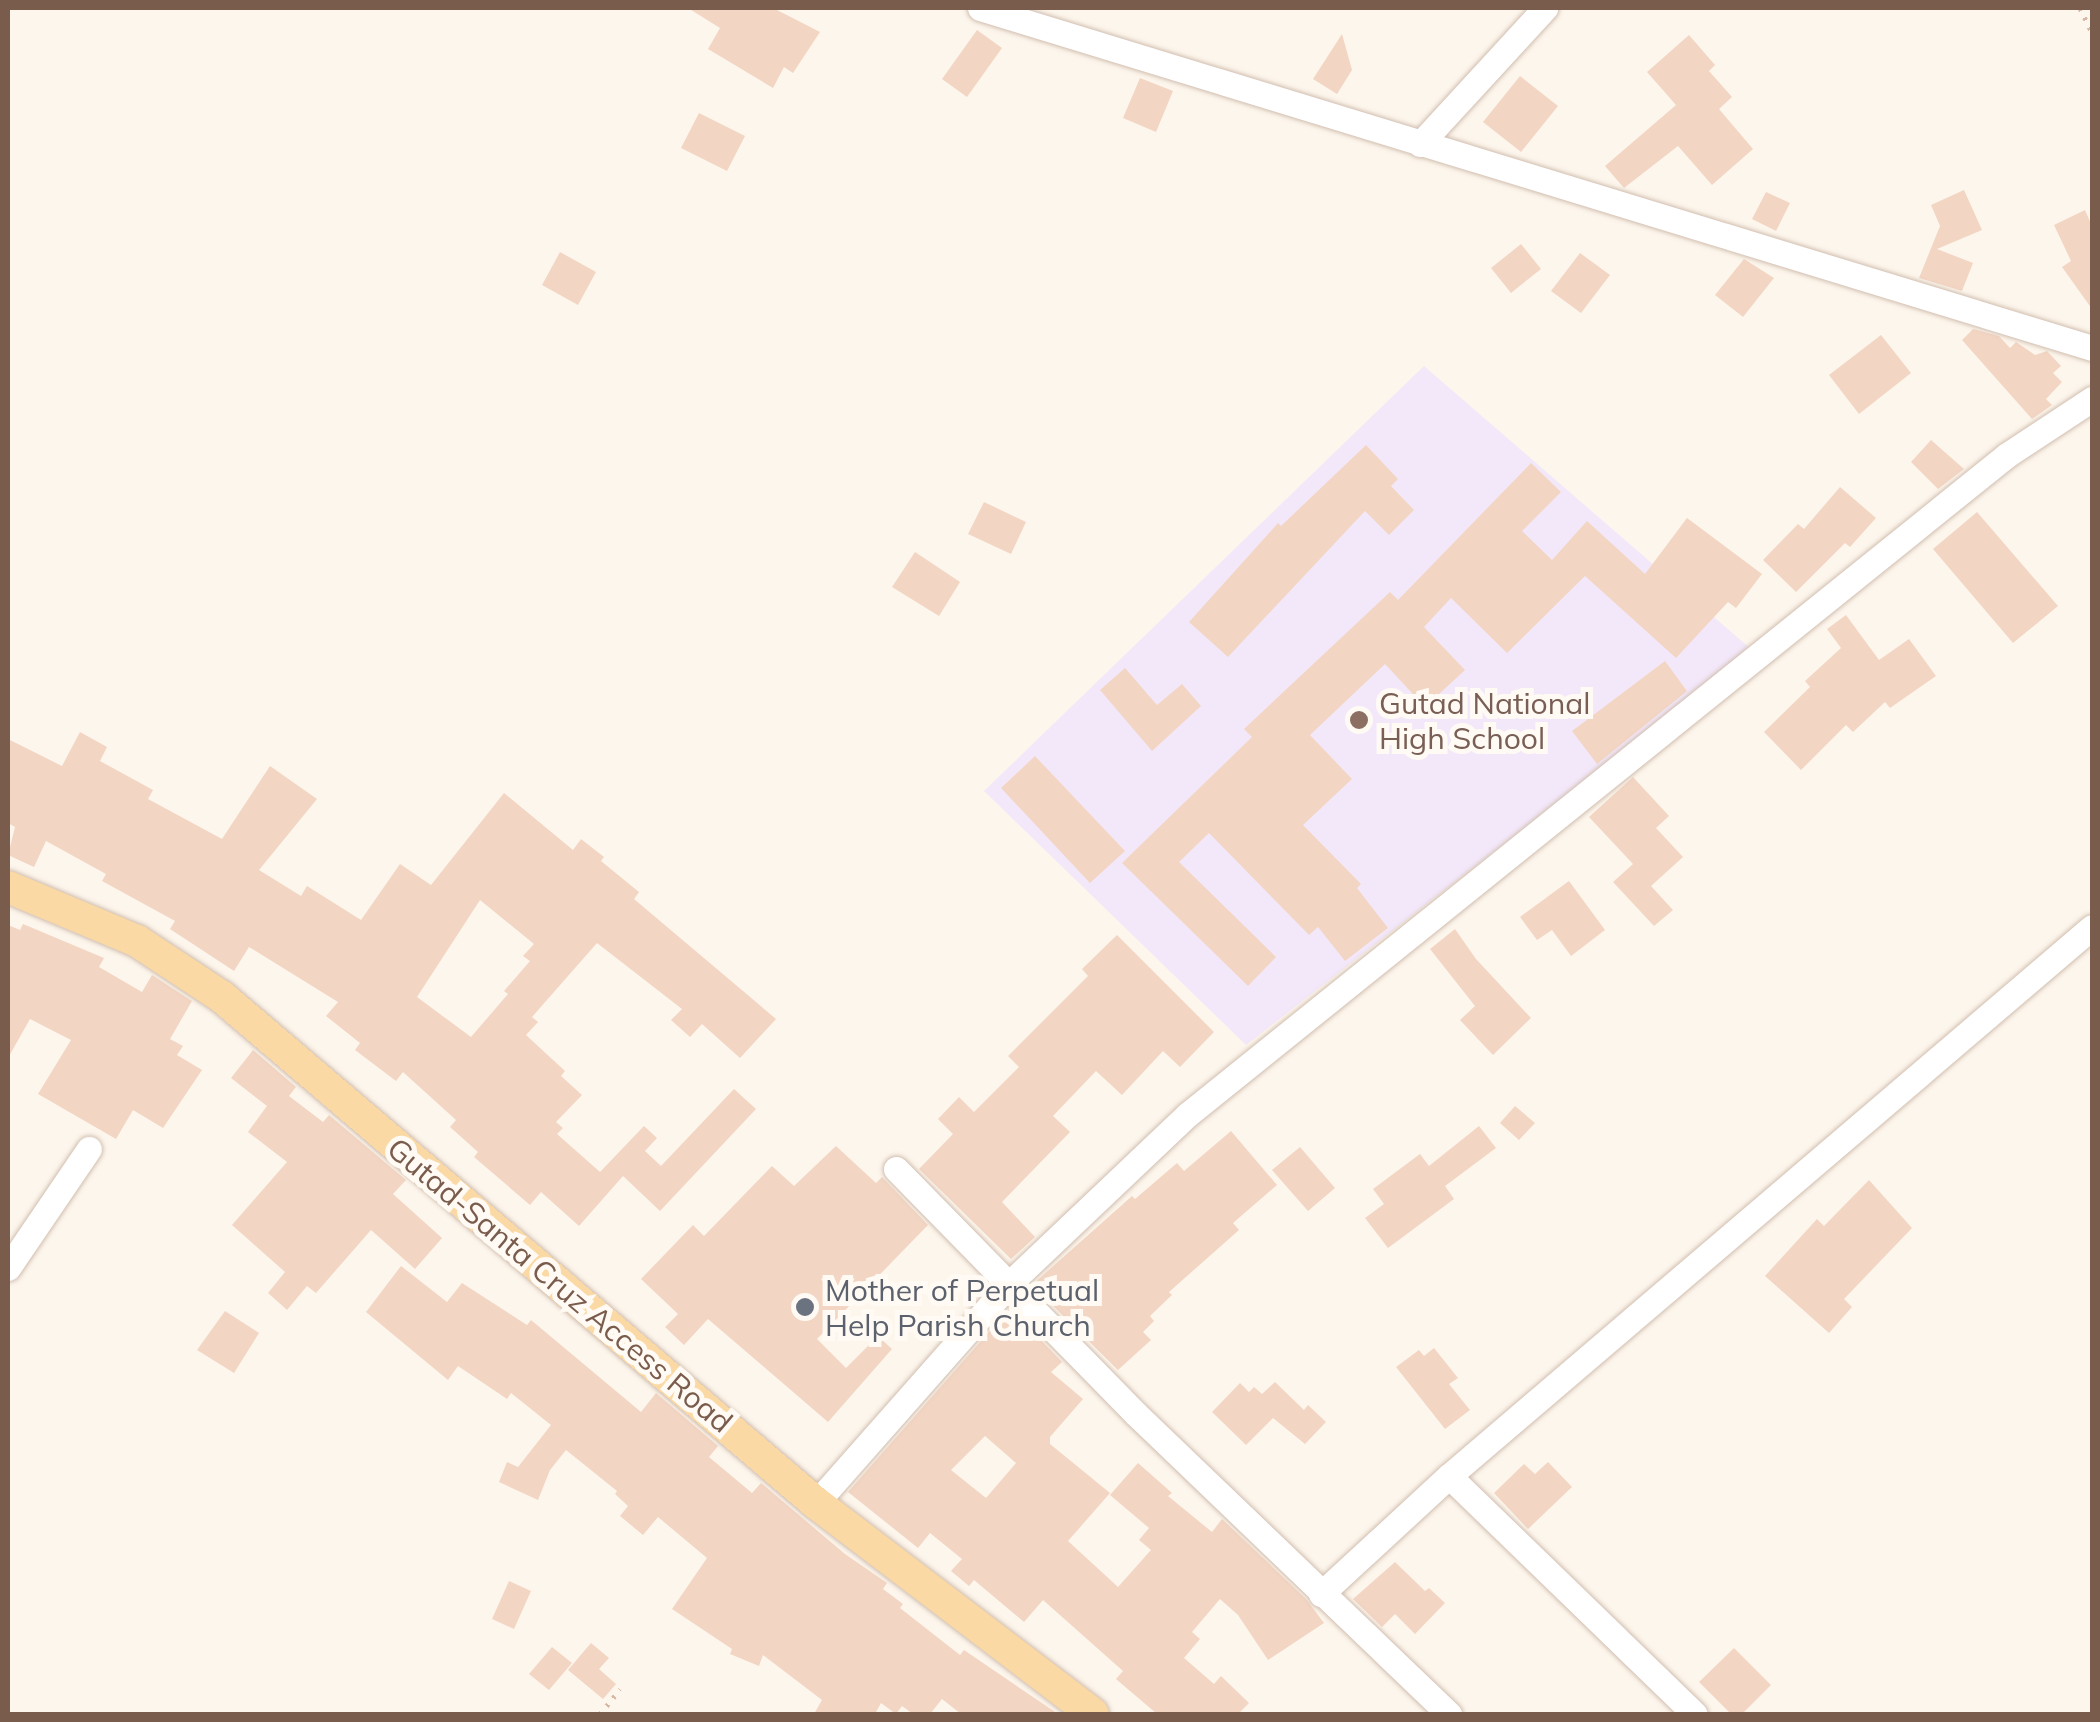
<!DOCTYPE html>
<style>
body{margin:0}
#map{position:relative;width:2100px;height:1722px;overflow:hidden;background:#fdf6ec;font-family:Mulish,sans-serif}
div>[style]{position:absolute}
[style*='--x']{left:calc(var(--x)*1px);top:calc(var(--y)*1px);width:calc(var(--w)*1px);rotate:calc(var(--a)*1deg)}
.education>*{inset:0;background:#f3e8fa}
.building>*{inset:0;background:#f3d5c3}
.path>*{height:5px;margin-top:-2.5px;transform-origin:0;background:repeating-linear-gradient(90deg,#d9b8a5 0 2.5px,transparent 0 10.5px)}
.roads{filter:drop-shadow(0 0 2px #d1beb0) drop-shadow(0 0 2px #d1beb0)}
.minor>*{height:25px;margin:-12.5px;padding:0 12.5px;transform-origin:12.5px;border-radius:12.5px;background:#fff}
.major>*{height:32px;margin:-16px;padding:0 16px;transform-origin:16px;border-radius:16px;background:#fbd9a5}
.dots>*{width:28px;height:28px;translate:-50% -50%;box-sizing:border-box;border:5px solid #fffaf3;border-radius:50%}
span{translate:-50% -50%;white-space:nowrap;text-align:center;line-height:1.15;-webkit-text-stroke:10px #fffaf3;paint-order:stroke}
.education-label{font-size:30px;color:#785e54}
.left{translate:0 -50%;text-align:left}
.street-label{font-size:30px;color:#7a5c4d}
.worship-label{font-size:30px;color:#5b616d}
.frame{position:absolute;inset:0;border:10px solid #7a5c4d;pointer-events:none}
</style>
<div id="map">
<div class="education">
<i style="clip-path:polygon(1424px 366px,1752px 650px,1246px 1045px,984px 791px)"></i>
</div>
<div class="building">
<i style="clip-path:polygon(688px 8px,773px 8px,820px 32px,793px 73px,784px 67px,773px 88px,708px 49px,720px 28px)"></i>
<i style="clip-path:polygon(977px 30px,1002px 48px,967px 97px,942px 79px)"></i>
<i style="clip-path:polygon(1342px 34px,1352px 70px,1337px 94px,1313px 79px)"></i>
<i style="clip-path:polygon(1689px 35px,1715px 65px,1709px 71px,1732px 97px,1719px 109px,1753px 149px,1712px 185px,1678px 146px,1624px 188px,1605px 166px,1676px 105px,1647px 72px)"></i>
<i style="clip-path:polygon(1520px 76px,1558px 106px,1521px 152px,1483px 122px)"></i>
<i style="clip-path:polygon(1140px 78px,1173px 91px,1156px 132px,1123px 118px)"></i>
<i style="clip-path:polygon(699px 113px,745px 136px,727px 171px,681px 148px)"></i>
<i style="clip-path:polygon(1964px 190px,1982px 230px,1937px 249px,1973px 263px,1962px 291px,1919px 278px,1940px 226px,1931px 205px)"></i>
<i style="clip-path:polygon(1766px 192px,1790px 203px,1776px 231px,1752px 219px)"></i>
<i style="clip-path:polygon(2085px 210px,2092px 226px,2092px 309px,2062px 267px,2071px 261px,2054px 225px)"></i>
<i style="clip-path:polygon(1521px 244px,1541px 269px,1511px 293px,1491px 268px)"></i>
<i style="clip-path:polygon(560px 252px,596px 272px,578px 305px,542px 285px)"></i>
<i style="clip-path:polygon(1580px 253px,1610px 275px,1581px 313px,1551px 291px)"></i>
<i style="clip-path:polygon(1744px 259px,1774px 278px,1743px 317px,1715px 295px)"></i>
<i style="clip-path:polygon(1973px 329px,1999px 336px,2010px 348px,2016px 342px,2035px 355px,2047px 351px,2061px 366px,2053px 373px,2062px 382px,2046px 399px,2052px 405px,2032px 419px,1962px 340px)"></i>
<i style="clip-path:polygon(1881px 335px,1911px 373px,1859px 414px,1829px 375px)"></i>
<i style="clip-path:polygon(1931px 440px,1964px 469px,1938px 489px,1911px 462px)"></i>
<i style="clip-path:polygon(1366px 445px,1398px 479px,1391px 486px,1414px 510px,1389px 535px,1365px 511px,1228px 657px,1189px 622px,1278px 523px,1281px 526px)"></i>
<i style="clip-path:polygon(1531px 463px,1561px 492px,1522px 531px,1552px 560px,1587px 521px,1645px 574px,1687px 518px,1762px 574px,1736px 608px,1728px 602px,1676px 658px,1585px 576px,1507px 653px,1451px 598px,1424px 627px,1465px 670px,1425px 707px,1385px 664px,1310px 735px,1352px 779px,1303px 825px,1361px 884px,1357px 888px,1388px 928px,1345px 961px,1318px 927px,1309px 935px,1209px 833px,1179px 862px,1276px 957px,1248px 986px,1122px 863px,1252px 737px,1244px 729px,1390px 592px,1398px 600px)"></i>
<i style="clip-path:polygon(1840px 487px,1876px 518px,1850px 547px,1845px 543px,1796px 592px,1763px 560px,1798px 524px,1804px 529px)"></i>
<i style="clip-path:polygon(984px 502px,1026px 522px,1011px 554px,968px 534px)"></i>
<i style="clip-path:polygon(1977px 512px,2058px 606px,2013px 643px,1933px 549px)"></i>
<i style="clip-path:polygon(915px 552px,960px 582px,939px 616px,892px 587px)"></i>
<i style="clip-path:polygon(1846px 615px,1879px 660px,1909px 639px,1936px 676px,1890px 708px,1885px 702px,1853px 732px,1846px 725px,1801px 770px,1764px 732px,1810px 687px,1805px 681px,1841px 648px,1827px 629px)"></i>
<i style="clip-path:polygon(1665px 661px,1687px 691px,1597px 764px,1572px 731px)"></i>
<i style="clip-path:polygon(1125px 668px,1157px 705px,1182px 684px,1201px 706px,1152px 751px,1100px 690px)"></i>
<i style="clip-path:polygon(evenodd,80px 732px,107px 747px,100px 761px,153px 790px,148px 799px,222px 839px,270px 766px,317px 799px,259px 870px,301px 896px,307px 886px,361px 920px,400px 864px,431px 885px,504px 793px,573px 850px,581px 839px,604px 857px,601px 861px,639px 892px,634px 899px,776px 1019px,740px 1058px,702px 1024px,690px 1037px,671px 1020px,682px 1009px,597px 943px,532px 1017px,538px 1022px,526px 1035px,565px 1071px,561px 1076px,582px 1095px,556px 1122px,563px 1128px,557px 1134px,600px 1172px,644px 1126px,657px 1138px,645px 1151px,661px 1166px,734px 1089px,756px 1109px,660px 1211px,623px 1176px,579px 1226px,541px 1192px,530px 1205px,474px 1157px,478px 1152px,450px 1127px,456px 1120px,403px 1072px,396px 1081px,355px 1050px,360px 1043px,326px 1016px,338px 1002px,249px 947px,234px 971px,170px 929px,175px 921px,102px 881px,106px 874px,46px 841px,34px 867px,8px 855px,15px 827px,8px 823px,8px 739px,62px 766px,80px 732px,480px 900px,534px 944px,523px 956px,530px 961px,504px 991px,508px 994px,471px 1037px,417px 997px,480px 900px)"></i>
<i style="clip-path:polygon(1035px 756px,1125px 851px,1090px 883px,1001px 788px)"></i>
<i style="clip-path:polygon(1633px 777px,1669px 816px,1656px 828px,1683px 857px,1651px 886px,1673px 910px,1654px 926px,1613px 882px,1633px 864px,1589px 817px)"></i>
<i style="clip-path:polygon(1569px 881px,1605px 930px,1571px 956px,1552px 930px,1537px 940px,1520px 917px)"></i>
<i style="clip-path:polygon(23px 924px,104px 958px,99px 967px,142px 992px,152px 975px,192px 1001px,170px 1039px,183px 1046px,177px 1055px,202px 1070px,163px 1128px,133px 1110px,116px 1139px,38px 1094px,71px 1040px,30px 1019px,8px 1058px,8px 925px,20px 930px)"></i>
<i style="clip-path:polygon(1455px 929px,1476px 959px,1531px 1018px,1493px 1055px,1460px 1020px,1475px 1006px,1430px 949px)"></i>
<i style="clip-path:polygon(1117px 935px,1214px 1032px,1180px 1067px,1163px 1051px,1122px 1095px,1096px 1071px,1053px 1116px,1070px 1132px,1002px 1202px,1035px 1237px,1011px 1259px,919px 1169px,953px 1134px,938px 1119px,959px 1097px,974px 1112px,1019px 1067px,1008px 1056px,1088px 976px,1082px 969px)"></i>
<i style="clip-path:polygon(253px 1050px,296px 1087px,289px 1096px,323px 1122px,329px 1115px,406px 1180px,393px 1194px,442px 1238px,415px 1269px,371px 1230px,316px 1293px,307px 1286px,287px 1310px,268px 1293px,285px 1272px,232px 1225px,287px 1162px,248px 1132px,267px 1106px,231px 1078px)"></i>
<i style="clip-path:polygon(1515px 1106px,1535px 1123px,1519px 1140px,1500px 1123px)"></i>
<i style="clip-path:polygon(1479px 1126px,1496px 1148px,1445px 1186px,1454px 1199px,1388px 1248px,1365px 1218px,1384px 1204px,1373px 1189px,1420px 1154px,1429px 1166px)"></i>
<i style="clip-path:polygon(1231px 1131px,1277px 1185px,1233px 1223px,1239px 1230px,1169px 1292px,1172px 1295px,1150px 1316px,1154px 1321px,1143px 1332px,1151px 1340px,1118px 1370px,1032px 1285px,1132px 1196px,1135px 1199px,1177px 1163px,1184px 1171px)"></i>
<i style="clip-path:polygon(836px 1146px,876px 1183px,882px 1177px,928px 1225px,817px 1339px,846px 1368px,878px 1336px,892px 1349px,828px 1422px,708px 1319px,684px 1345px,665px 1327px,678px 1314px,641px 1279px,693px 1225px,704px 1236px,772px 1166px,794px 1186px)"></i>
<i style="clip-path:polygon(1300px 1147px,1335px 1188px,1308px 1211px,1272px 1170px)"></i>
<i style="clip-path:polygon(1869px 1180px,1912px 1228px,1844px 1299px,1852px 1307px,1829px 1333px,1765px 1276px,1817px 1219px,1824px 1226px)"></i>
<i style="clip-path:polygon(401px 1266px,447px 1302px,462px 1283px,527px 1325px,531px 1320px,641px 1412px,656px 1393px,718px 1446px,709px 1457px,752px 1493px,761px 1483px,845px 1554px,887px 1583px,883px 1589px,903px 1604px,900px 1608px,960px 1655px,964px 1650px,1058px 1714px,961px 1714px,942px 1699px,930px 1714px,913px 1714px,902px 1706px,896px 1714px,881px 1703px,875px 1714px,814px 1714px,822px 1700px,763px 1655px,759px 1666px,730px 1654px,732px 1649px,672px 1609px,707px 1558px,658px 1517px,643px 1535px,620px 1516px,628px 1506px,615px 1494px,617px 1491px,566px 1450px,550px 1470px,538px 1500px,499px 1482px,507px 1462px,518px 1467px,551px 1425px,511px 1393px,507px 1399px,458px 1366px,448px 1380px,366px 1312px)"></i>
<i style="clip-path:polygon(evenodd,1010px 1308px,1062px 1362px,1051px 1372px,1083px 1399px,1050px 1437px,1050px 1444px,1110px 1493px,1068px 1541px,1118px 1587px,1151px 1550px,1139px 1540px,1149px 1528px,1110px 1495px,1138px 1463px,1172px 1493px,1168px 1496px,1212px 1532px,1222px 1519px,1306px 1599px,1324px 1623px,1268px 1660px,1238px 1615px,1220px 1599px,1192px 1632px,1200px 1639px,1184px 1658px,1214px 1684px,1221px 1676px,1249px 1703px,1238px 1714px,1157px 1714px,1116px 1679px,1123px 1671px,1043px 1600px,1024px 1622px,974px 1580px,969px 1586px,951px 1571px,962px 1559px,930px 1533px,918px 1548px,848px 1492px,1010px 1308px,985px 1436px,1016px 1463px,986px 1498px,951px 1470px,985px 1436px)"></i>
<i style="clip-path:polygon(225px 1311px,259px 1333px,234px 1373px,197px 1350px)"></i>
<i style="clip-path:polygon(1434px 1348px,1458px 1378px,1449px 1384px,1470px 1410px,1445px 1429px,1396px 1367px,1419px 1350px,1424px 1356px)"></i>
<i style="clip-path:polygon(1275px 1382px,1304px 1410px,1308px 1405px,1326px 1422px,1305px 1444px,1273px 1418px,1246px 1445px,1212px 1412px,1240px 1383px,1249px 1392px,1254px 1387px,1262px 1394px)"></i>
<i style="clip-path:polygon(1548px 1462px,1572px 1487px,1528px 1529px,1494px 1493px,1524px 1464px,1535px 1474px)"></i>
<i style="clip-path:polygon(1395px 1562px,1425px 1591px,1429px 1588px,1445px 1603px,1415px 1634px,1395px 1614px,1382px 1627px,1353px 1599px)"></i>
<i style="clip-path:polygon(509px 1581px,531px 1591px,514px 1629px,492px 1619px)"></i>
<i style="clip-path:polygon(591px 1643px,609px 1658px,599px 1669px,616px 1684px,603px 1699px,568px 1670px)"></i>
<i style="clip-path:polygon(552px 1647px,572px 1663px,549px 1690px,529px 1674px)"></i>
<i style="clip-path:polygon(1734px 1648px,1771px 1685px,1742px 1714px,1731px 1714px,1699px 1682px)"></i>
</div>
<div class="path">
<i style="--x:2080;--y:8;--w:28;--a:64"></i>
<i style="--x:600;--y:1714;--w:32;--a:-51"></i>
</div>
<div class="roads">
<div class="minor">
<i style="--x:980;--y:8;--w:1163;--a:17"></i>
<i style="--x:1420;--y:144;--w:185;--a:-47.4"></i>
<i style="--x:896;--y:1169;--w:343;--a:45.6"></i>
<i style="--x:1136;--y:1414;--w:434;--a:43.8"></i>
<i style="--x:8;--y:1268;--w:144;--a:-55.8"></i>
<i style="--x:1449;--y:1476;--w:342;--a:44.1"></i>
<i style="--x:816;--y:1503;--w:295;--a:-48.6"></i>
<i style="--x:1011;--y:1282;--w:243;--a:-43.5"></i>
<i style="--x:1187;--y:1115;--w:1053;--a:-38.83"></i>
<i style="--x:2007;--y:455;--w:102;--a:-33.4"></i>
<i style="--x:1321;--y:1594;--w:174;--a:-42.7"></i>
<i style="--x:1449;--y:1476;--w:845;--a:-40.49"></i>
</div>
<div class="major">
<i style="--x:8;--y:887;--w:140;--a:22.7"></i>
<i style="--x:137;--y:941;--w:102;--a:33.4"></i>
<i style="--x:222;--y:997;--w:780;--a:40.43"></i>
<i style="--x:816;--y:1503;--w:348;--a:37.3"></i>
</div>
</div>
<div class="dots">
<i style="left:1359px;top:720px;background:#8d6e63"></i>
<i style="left:805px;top:1307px;background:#6b7280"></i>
</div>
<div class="education-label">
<span class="left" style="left:1379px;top:720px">Gutad National<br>High School</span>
</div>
<div class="street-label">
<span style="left:560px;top:1285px;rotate:40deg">Gutad-Santa Cruz Access Road</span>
</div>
<div class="worship-label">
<span class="left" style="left:825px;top:1307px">Mother of Perpetual<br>Help Parish Church</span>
</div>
<div class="frame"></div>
</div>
